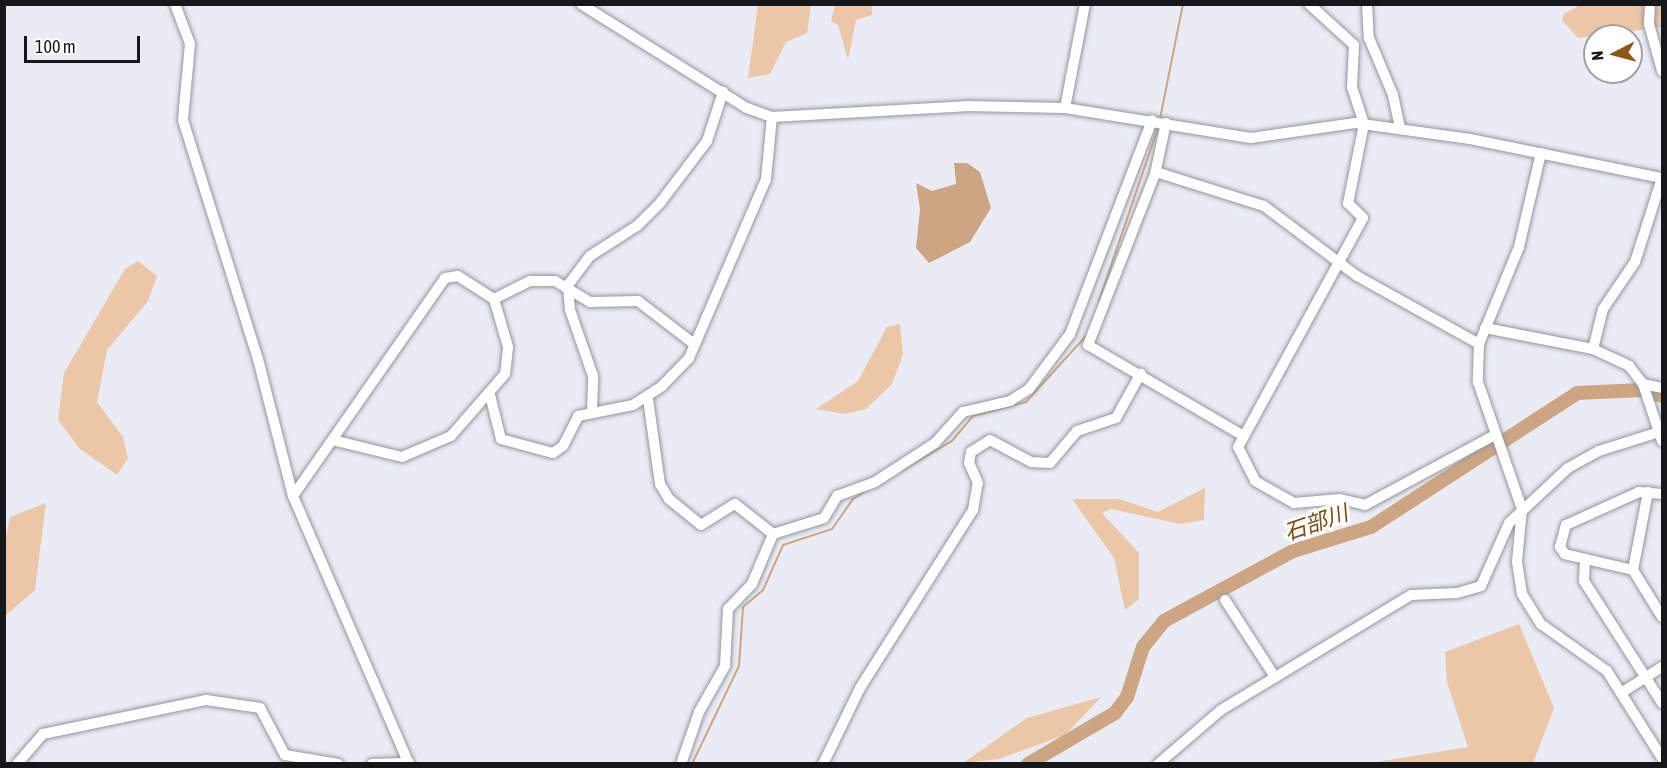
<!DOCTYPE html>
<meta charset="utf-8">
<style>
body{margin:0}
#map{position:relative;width:1667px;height:768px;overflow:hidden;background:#e9ecf5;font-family:"Asap Condensed","Noto Sans JP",sans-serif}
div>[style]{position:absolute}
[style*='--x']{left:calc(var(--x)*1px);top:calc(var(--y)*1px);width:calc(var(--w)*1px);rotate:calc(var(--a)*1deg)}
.green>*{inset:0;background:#ebc6a7}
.water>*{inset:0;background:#cda583}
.stream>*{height:2px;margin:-1px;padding:0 1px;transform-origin:1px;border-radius:1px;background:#cda583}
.river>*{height:14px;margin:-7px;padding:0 7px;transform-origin:7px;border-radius:7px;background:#cda583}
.roads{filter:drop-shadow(0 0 2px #93969e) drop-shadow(0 0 2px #93969e)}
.minor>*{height:10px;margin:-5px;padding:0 5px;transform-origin:5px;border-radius:5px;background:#fff}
span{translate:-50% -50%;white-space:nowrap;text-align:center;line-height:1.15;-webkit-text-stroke:6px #fff;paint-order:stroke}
.water-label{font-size:22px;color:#7d4a12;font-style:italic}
.frame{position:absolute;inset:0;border:6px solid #15171a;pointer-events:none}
.north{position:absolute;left:1583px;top:24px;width:60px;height:60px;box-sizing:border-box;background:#fff;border:2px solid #a1a2a3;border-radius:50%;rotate:264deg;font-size:16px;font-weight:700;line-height:24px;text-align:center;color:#15171a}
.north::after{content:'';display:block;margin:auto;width:21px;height:27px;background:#915616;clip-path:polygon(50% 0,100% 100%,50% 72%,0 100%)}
.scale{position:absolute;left:24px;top:36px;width:116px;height:27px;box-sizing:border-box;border:3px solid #15171a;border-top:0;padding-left:8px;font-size:18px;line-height:21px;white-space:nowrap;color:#15171a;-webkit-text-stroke:4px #fff;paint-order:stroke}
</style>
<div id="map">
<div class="green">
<i style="clip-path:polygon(758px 5px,811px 5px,807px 33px,786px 42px,770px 74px,748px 78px)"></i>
<i style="clip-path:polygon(835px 5px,872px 5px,872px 15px,856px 20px,848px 60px,838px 25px,831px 21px)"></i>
<i style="clip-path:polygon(1580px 5px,1662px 5px,1662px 27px,1578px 38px,1562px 20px,1564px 14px)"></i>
<i style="clip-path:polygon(138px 261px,157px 276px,148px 301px,107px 350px,97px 402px,123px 437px,128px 458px,117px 475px,79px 448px,58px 420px,64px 373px,125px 269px)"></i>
<i style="clip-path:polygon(900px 324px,903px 354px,892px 384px,866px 409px,845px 414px,816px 409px,858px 381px,887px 327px)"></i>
<i style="clip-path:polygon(1205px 488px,1204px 520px,1180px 524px,1111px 509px,1102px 513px,1139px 553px,1139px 599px,1125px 610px,1114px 558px,1072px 499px,1119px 499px,1158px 512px)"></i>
<i style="clip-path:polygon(46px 503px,35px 590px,5px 616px,5px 543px,10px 517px)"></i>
<i style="clip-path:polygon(1519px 624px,1554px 708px,1533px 763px,1371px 763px,1468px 747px,1447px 682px,1445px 652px)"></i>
<i style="clip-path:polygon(1101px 697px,1065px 735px,999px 759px,963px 763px,1027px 718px)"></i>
</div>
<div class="water">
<i style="clip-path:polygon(954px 163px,967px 163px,980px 172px,991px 208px,970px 242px,929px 263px,916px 248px,920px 209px,916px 183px,932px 191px,956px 184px)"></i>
</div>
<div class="stream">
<i style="--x:1160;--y:119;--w:117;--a:-78.7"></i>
<i style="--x:1099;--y:301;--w:183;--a:-71.2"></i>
<i style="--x:903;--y:470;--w:57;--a:-30.6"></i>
<i style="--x:952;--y:441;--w:33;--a:-50"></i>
<i style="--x:973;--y:416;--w:55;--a:-14.8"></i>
<i style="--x:1026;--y:402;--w:88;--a:-47.8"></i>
<i style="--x:692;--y:764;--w:109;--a:-64.4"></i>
<i style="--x:739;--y:666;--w:59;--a:-86.1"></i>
<i style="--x:743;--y:607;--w:26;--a:-40"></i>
<i style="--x:763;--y:590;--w:49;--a:-66"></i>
<i style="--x:783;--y:545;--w:52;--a:-18.1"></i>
<i style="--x:832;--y:529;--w:37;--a:-55"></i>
<i style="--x:853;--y:499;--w:17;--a:-33"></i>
</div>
<div class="river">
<i style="--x:1028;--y:764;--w:101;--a:-30.4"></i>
<i style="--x:1115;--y:713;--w:20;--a:-53"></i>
<i style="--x:1127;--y:697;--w:52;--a:-72.3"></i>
<i style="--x:1143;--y:647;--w:33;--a:-51"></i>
<i style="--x:1164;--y:621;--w:147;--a:-28.5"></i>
<i style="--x:1293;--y:551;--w:82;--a:-17.1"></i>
<i style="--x:1371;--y:527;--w:246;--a:-33"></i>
<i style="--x:1577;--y:393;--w:65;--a:-2.6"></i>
<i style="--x:1642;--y:390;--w:21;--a:17"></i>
</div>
<div class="roads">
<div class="minor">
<i style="--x:175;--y:4;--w:43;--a:69.4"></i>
<i style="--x:190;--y:44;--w:76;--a:95.3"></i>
<i style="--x:183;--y:120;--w:250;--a:72.6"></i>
<i style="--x:258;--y:359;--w:141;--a:75.7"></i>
<i style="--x:293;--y:496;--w:292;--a:66.6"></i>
<i style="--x:581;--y:4;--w:196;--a:32.1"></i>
<i style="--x:747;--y:108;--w:27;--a:20"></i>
<i style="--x:772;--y:117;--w:194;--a:-3.2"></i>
<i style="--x:966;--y:106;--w:99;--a:1.2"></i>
<i style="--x:1065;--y:108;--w:188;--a:9.2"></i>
<i style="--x:1251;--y:138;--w:105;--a:-8.2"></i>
<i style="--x:1355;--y:123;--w:116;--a:7.9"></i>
<i style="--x:1470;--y:139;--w:196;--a:11.5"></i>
<i style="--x:1309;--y:4;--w:61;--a:42.3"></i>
<i style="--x:1354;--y:45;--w:42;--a:92.7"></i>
<i style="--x:1352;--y:87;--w:39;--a:72"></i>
<i style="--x:1364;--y:124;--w:81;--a:101.4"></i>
<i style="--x:1348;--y:203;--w:21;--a:45"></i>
<i style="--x:1363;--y:218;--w:261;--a:118.6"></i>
<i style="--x:1238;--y:447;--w:38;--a:63"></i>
<i style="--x:1255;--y:481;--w:45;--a:29.4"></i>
<i style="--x:1294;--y:503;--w:46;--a:-5"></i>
<i style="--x:1340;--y:499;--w:26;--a:13"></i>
<i style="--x:1365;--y:505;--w:148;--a:-28.3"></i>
<i style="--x:1367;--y:4;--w:34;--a:87"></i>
<i style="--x:1369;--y:38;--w:62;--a:67.2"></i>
<i style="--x:1393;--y:95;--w:35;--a:78"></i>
<i style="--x:1650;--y:4;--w:20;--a:93"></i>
<i style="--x:1649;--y:24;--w:49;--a:74.5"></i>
<i style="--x:1065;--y:108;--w:106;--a:-79.1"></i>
<i style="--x:1166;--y:123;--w:52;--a:102.2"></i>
<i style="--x:1155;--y:174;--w:184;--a:111.4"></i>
<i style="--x:1088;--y:345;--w:178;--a:30.3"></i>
<i style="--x:1541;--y:153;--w:97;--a:103.2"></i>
<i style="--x:1519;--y:247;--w:105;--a:112.4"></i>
<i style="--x:1479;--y:344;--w:38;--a:92"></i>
<i style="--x:1478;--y:382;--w:134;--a:70.9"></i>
<i style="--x:1522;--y:509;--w:53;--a:95.4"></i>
<i style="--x:1517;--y:562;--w:32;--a:81"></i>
<i style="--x:1522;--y:594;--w:36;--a:58"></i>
<i style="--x:1541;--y:624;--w:81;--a:35.5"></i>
<i style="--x:1607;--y:671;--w:103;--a:57.7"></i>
<i style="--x:1156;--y:172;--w:113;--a:17.5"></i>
<i style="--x:1264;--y:206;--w:116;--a:37"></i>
<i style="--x:1357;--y:276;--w:140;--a:29.1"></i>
<i style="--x:494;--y:299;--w:40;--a:-26.6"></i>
<i style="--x:530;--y:281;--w:25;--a:0"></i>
<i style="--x:555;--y:281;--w:41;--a:31"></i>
<i style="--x:590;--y:302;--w:48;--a:-1.2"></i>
<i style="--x:638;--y:301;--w:69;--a:37.4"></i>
<i style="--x:1485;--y:328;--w:110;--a:11"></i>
<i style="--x:1593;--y:349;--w:40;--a:25"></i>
<i style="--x:1629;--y:366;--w:23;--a:52"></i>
<i style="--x:1643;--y:384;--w:60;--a:71.6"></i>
<i style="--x:1593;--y:349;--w:41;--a:-76"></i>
<i style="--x:1603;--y:309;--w:57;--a:-55.8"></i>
<i style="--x:1635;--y:262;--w:88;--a:-72.2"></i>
<i style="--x:1643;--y:384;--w:19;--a:12"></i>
<i style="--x:490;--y:395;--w:45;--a:76"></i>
<i style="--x:501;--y:439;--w:54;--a:15.1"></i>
<i style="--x:553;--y:453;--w:12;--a:-35"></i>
<i style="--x:563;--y:446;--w:34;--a:-63"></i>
<i style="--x:578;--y:416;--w:56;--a:-11.3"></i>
<i style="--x:633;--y:405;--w:35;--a:-33"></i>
<i style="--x:662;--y:386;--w:39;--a:-46"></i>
<i style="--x:689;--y:358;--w:195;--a:-66.7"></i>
<i style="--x:766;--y:179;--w:62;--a:-84.5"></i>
<i style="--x:648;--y:399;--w:86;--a:82"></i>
<i style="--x:660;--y:484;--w:17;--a:59"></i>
<i style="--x:669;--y:499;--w:41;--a:39.1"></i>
<i style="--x:701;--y:525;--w:40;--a:-32"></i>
<i style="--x:735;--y:504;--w:48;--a:38.3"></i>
<i style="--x:592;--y:412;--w:36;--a:-88"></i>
<i style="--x:593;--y:376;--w:70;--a:-109.2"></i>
<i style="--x:570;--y:310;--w:25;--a:-95"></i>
<i style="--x:568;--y:285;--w:36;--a:-53"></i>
<i style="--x:590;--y:256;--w:56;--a:-32.6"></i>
<i style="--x:637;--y:226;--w:33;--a:-45"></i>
<i style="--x:660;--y:203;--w:78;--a:-52.8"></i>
<i style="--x:707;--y:141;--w:52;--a:-71.9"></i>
<i style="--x:1648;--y:492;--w:79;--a:100.9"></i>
<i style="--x:1633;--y:570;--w:55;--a:58.3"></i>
<i style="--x:293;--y:496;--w:266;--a:-55.1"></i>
<i style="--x:445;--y:278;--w:13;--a:-9"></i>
<i style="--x:458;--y:276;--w:43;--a:32.6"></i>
<i style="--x:494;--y:299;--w:50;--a:73.7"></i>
<i style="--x:508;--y:347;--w:27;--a:96"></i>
<i style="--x:505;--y:374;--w:82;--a:131.1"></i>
<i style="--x:451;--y:436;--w:53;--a:156.8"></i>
<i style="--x:402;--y:457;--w:71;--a:-166.2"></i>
<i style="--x:1585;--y:561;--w:20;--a:93"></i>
<i style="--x:1584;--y:581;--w:145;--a:57.4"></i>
<i style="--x:1633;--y:570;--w:70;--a:-166.8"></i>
<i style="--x:1565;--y:554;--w:9;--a:-126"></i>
<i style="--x:1560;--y:547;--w:23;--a:-75"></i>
<i style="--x:1566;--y:525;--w:80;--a:-24.3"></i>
<i style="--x:1639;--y:492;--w:23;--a:5"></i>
<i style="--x:1225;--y:600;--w:92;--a:57"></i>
<i style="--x:1621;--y:693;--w:49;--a:-32.4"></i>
<i style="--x:17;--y:764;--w:40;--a:-49"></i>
<i style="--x:43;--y:734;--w:167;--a:-11.8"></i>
<i style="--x:206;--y:700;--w:55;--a:8.4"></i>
<i style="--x:260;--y:708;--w:53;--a:62"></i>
<i style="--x:285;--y:755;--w:54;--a:9.6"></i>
<i style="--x:372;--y:764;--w:37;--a:-2"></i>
<i style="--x:681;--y:764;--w:55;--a:-70.9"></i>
<i style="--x:699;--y:712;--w:53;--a:-60.5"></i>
<i style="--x:725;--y:666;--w:57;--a:-87"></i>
<i style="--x:728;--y:609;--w:35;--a:-46"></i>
<i style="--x:752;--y:584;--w:54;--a:-67.2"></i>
<i style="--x:773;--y:534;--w:53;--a:-17.4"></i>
<i style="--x:824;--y:518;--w:26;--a:-59"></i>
<i style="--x:837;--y:496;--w:40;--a:-20.2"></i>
<i style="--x:875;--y:482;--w:72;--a:-33"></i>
<i style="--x:935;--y:443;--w:42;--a:-47.9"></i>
<i style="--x:963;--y:412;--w:48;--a:-13.2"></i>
<i style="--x:1010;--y:401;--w:22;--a:-32"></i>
<i style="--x:1029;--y:389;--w:69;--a:-53.3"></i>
<i style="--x:1070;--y:334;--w:229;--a:-69"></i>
<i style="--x:823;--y:764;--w:85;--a:-64"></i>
<i style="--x:860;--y:688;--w:211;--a:-57.6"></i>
<i style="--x:973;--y:510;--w:27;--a:-80"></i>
<i style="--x:978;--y:483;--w:22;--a:-114"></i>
<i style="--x:969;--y:463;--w:11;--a:-80"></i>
<i style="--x:971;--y:452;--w:22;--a:-32"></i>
<i style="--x:990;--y:440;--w:47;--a:28.2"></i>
<i style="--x:1031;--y:462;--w:19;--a:3"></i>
<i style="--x:1050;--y:463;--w:42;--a:-49.8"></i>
<i style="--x:1077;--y:431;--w:41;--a:-18.4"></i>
<i style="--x:1116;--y:418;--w:51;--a:-60.9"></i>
<i style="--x:1158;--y:764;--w:83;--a:-40.6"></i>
<i style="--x:1221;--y:710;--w:222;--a:-31.2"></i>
<i style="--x:1411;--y:595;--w:46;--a:-2.5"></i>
<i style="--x:1457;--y:593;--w:25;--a:-16"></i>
<i style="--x:1481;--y:586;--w:69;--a:-66"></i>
<i style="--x:1509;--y:523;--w:81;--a:-43"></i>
<i style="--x:1568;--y:468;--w:35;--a:-29"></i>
<i style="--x:1599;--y:451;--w:63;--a:-17.6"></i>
</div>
</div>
<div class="water-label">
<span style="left:1316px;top:523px;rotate:-19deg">石部川</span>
</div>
<div class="frame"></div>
<div class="north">N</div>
<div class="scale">100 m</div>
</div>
